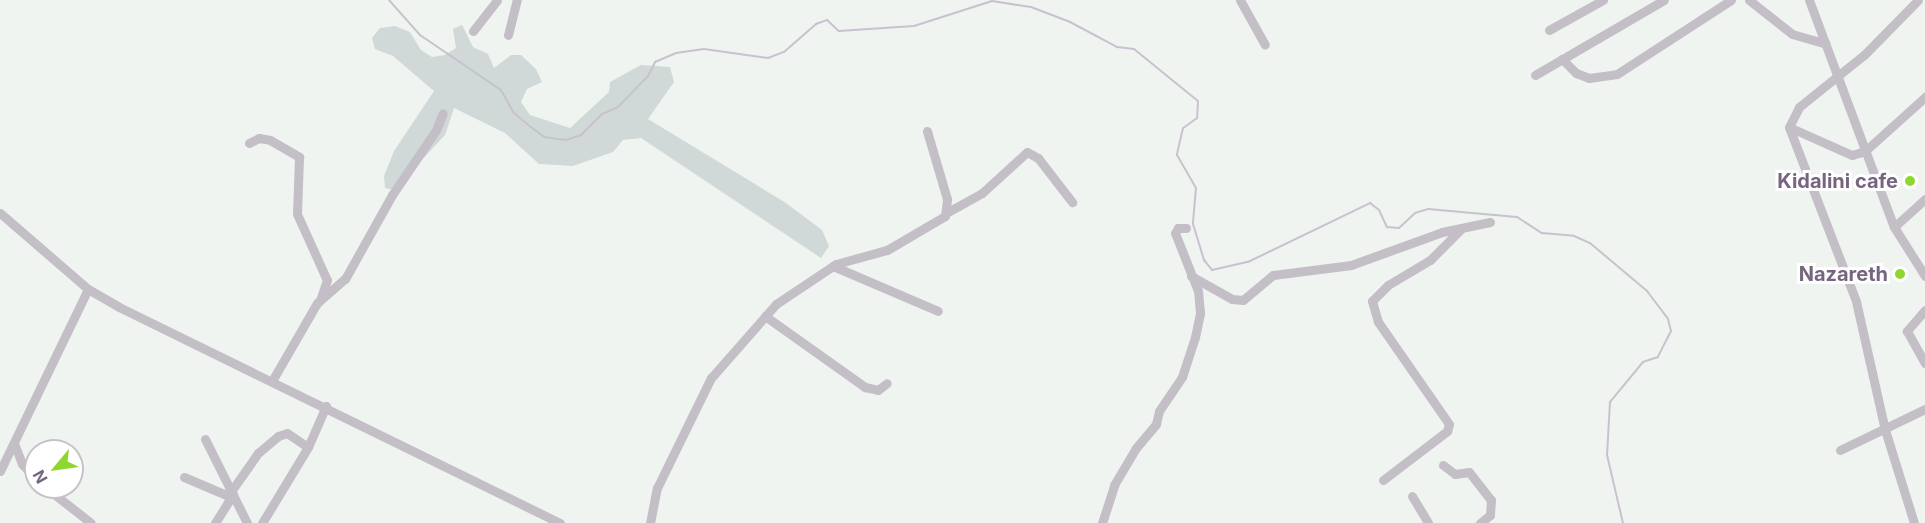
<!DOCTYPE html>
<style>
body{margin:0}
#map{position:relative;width:1925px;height:523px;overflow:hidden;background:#f0f4f1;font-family:Inter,sans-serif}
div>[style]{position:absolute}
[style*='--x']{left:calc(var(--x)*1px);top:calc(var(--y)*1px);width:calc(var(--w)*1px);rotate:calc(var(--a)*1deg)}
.green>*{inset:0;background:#d0d9d7}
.stream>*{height:2px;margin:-1px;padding:0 1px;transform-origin:1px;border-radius:1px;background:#c8c2ce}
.minor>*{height:9px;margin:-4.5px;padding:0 4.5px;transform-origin:4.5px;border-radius:4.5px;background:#c4bfc6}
.dots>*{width:16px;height:16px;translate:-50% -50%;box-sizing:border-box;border:3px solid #fff;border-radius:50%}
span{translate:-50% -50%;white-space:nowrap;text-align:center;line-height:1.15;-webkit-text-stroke:6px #fff;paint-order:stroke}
.poi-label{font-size:20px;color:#76657f;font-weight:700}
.right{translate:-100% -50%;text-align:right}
.north{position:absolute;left:24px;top:439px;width:60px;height:60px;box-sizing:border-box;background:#fff;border:2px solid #c8c1cc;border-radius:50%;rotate:241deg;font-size:16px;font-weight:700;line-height:24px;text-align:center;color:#76657f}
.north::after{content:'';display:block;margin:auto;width:21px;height:27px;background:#8fd62f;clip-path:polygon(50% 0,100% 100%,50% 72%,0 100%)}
</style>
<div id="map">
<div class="green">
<i style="clip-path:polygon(462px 25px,473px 47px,488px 54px,494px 68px,511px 55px,521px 55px,536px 69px,542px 82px,527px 89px,521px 102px,530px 115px,570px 128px,609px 92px,610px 82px,641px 65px,670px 67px,674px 82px,648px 119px,786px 203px,822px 230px,829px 246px,821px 258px,641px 138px,623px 140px,613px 152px,573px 166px,539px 164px,505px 133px,454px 108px,445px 135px,394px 190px,385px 188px,384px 176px,394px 151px,434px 91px,393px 56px,375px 49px,372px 38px,380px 28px,395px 26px,410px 32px,421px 50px,432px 57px,445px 55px,456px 48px,453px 29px)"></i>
</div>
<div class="stream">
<i style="--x:389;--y:0;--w:47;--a:48.5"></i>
<i style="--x:420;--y:35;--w:98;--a:34.2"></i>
<i style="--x:501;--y:90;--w:26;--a:61"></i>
<i style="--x:514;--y:113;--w:17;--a:40"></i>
<i style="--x:527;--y:124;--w:21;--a:37"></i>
<i style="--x:544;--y:137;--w:22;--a:8"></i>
<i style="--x:566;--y:140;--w:16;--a:-18"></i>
<i style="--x:581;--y:135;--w:30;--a:-45"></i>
<i style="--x:602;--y:114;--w:17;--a:-24"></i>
<i style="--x:618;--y:107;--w:43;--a:-45.9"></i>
<i style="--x:648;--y:76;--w:16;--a:-63"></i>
<i style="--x:655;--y:62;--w:23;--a:-23"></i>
<i style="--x:676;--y:53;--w:28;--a:-8"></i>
<i style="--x:704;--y:49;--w:65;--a:8"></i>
<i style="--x:768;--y:58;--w:17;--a:-21"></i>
<i style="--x:784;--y:52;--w:43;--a:-41.2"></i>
<i style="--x:816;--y:24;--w:12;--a:-20"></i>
<i style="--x:827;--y:20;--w:16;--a:43"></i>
<i style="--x:839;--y:31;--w:75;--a:-3.8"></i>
<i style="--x:914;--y:26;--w:82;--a:-17.8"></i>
<i style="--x:992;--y:1;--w:39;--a:9"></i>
<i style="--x:1031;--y:7;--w:42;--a:21"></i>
<i style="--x:1070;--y:22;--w:53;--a:28"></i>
<i style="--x:1117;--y:47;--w:17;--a:7"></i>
<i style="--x:1134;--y:49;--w:82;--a:39.1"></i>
<i style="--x:1198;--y:101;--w:17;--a:93"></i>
<i style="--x:1197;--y:118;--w:17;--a:144"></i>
<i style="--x:1183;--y:128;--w:28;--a:103"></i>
<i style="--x:1177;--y:155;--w:38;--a:60"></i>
<i style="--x:1196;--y:188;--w:36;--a:95"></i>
<i style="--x:1193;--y:224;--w:38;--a:73"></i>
<i style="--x:1204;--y:260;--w:13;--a:51"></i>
<i style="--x:1212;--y:270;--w:37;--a:-13"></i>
<i style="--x:1248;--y:262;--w:136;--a:-25.8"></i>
<i style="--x:1370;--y:203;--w:11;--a:38"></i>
<i style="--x:1379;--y:210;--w:19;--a:65"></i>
<i style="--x:1387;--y:227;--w:12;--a:5"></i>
<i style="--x:1399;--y:228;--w:22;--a:-43"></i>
<i style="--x:1415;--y:213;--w:14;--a:-17"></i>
<i style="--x:1428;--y:209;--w:89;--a:5.1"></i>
<i style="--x:1517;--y:217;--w:30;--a:33"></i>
<i style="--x:1542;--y:233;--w:32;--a:5"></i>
<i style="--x:1574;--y:236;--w:17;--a:24"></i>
<i style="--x:1590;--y:243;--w:75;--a:40.1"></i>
<i style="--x:1647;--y:291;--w:35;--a:53"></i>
<i style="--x:1668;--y:319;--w:12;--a:76"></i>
<i style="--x:1671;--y:331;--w:29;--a:117"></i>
<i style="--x:1658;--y:357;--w:16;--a:162"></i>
<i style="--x:1643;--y:362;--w:52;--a:129.5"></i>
<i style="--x:1610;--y:402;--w:53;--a:93.2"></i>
<i style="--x:1607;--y:455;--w:70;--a:76.8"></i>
</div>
<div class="minor">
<i style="--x:1240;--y:0;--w:51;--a:60.9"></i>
<i style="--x:1749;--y:0;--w:55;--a:38.3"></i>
<i style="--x:1792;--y:34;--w:35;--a:16"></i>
<i style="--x:1809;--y:0;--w:242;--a:69.5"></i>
<i style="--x:1894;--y:227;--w:58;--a:57.7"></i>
<i style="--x:1549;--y:30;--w:62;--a:-29.1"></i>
<i style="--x:473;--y:31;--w:39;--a:-52"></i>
<i style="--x:508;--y:35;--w:36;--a:-76"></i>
<i style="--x:1562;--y:59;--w:20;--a:45"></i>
<i style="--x:1576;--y:73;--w:14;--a:21"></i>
<i style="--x:1589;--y:78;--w:28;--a:-8"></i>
<i style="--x:1617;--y:74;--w:136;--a:-33"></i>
<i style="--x:1535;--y:75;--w:149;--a:-30.2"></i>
<i style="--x:1789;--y:127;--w:69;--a:24"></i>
<i style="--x:1852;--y:155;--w:14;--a:-17"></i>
<i style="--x:1865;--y:151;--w:81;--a:-42"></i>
<i style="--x:249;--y:143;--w:11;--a:-27"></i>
<i style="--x:259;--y:138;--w:11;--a:10"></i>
<i style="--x:270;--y:140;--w:34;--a:30"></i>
<i style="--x:299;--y:157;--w:57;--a:92"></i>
<i style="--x:297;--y:214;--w:72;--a:65.6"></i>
<i style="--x:327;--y:280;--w:21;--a:109"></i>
<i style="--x:0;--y:213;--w:116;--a:40.8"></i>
<i style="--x:88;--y:289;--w:36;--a:30"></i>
<i style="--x:119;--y:307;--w:491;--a:26.1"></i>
<i style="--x:946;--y:213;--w:41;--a:-29.1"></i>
<i style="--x:982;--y:193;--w:61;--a:-42.3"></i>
<i style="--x:1027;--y:152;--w:13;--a:29"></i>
<i style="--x:1038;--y:158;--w:56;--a:52.3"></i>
<i style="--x:1894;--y:227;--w:42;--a:-42.1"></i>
<i style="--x:833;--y:266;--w:114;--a:23.2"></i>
<i style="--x:1191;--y:276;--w:47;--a:29.3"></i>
<i style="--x:1232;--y:299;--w:11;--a:5"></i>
<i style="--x:1243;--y:300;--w:39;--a:-40"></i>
<i style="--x:1273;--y:275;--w:79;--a:-7.3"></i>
<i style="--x:1351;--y:265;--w:97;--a:-19.9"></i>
<i style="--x:1442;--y:232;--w:49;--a:-11.8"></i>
<i style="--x:1925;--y:310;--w:28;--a:131"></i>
<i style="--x:1907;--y:331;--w:37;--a:61"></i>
<i style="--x:765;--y:316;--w:123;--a:35.4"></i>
<i style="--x:865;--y:387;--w:13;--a:13"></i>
<i style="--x:878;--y:390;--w:11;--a:-38"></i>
<i style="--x:272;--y:381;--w:90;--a:-60"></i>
<i style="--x:317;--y:303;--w:37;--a:-41"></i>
<i style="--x:345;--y:279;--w:96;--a:-60.8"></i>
<i style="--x:392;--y:195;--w:78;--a:-55.9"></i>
<i style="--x:436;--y:130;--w:18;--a:-68"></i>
<i style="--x:205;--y:439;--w:94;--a:63.4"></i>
<i style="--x:14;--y:443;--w:22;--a:69"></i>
<i style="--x:22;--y:464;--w:21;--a:47"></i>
<i style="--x:1840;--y:450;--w:94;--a:-25.8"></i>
<i style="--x:1443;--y:465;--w:15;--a:37"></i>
<i style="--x:1455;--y:474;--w:14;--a:-8"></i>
<i style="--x:1469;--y:472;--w:36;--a:52"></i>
<i style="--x:1491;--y:500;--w:15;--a:94"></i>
<i style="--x:1490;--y:515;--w:13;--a:141"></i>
<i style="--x:0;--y:471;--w:202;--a:-64.2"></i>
<i style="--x:184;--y:477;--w:51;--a:23.1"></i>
<i style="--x:1383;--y:480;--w:81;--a:-37.4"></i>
<i style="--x:1447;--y:431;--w:7;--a:-74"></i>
<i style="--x:1449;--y:424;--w:124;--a:-124.8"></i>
<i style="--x:1378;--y:322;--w:22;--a:-106"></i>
<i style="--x:1372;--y:301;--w:23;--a:-45"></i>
<i style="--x:1388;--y:285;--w:49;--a:-30.8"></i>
<i style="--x:1430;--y:260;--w:44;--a:-45"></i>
<i style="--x:45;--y:487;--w:58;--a:38"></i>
<i style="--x:232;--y:490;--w:45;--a:-54.9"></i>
<i style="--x:258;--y:453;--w:26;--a:-40"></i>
<i style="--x:278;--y:436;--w:9;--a:-18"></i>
<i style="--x:287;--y:433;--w:25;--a:34"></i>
<i style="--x:1412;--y:496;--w:31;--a:59"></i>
<i style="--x:215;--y:523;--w:34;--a:-58"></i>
<i style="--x:262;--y:523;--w:89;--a:-58.8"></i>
<i style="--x:308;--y:447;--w:45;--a:-66.3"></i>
<i style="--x:650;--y:523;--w:36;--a:-79"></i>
<i style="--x:657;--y:488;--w:123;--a:-63.9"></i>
<i style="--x:711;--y:378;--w:98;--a:-48.7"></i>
<i style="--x:776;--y:304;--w:72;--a:-33.7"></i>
<i style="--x:836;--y:264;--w:53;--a:-15.4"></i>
<i style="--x:887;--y:250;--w:67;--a:-30.4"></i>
<i style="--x:945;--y:216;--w:17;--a:-83"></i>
<i style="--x:947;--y:199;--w:71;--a:-106.4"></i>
<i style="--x:1102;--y:523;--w:40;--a:-72"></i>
<i style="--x:1114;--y:485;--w:43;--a:-59.3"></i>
<i style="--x:1136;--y:448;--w:31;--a:-50"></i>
<i style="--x:1156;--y:424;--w:13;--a:-77"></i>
<i style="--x:1159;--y:411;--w:41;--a:-55.9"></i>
<i style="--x:1182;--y:377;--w:42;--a:-72"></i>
<i style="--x:1195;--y:337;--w:25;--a:-78"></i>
<i style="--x:1200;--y:313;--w:22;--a:-95"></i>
<i style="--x:1198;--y:291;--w:62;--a:-111.6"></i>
<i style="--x:1175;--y:233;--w:6;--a:-59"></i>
<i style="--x:1178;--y:228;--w:8;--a:0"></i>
<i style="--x:1914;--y:523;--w:97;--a:-107.3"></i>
<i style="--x:1885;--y:430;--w:132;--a:-102.7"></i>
<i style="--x:1856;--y:301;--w:186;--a:-111.1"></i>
<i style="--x:1789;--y:127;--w:22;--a:-63"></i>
<i style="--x:1799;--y:107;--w:83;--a:-38.7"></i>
<i style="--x:1864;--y:55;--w:77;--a:-45.5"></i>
</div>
<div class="dots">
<i style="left:1910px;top:181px;background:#8fd62f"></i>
<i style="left:1900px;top:274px;background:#8fd62f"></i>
</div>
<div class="poi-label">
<span class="right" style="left:1898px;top:181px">Kidalini cafe</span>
<span class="right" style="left:1888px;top:274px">Nazareth</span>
</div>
<div class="north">N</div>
</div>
